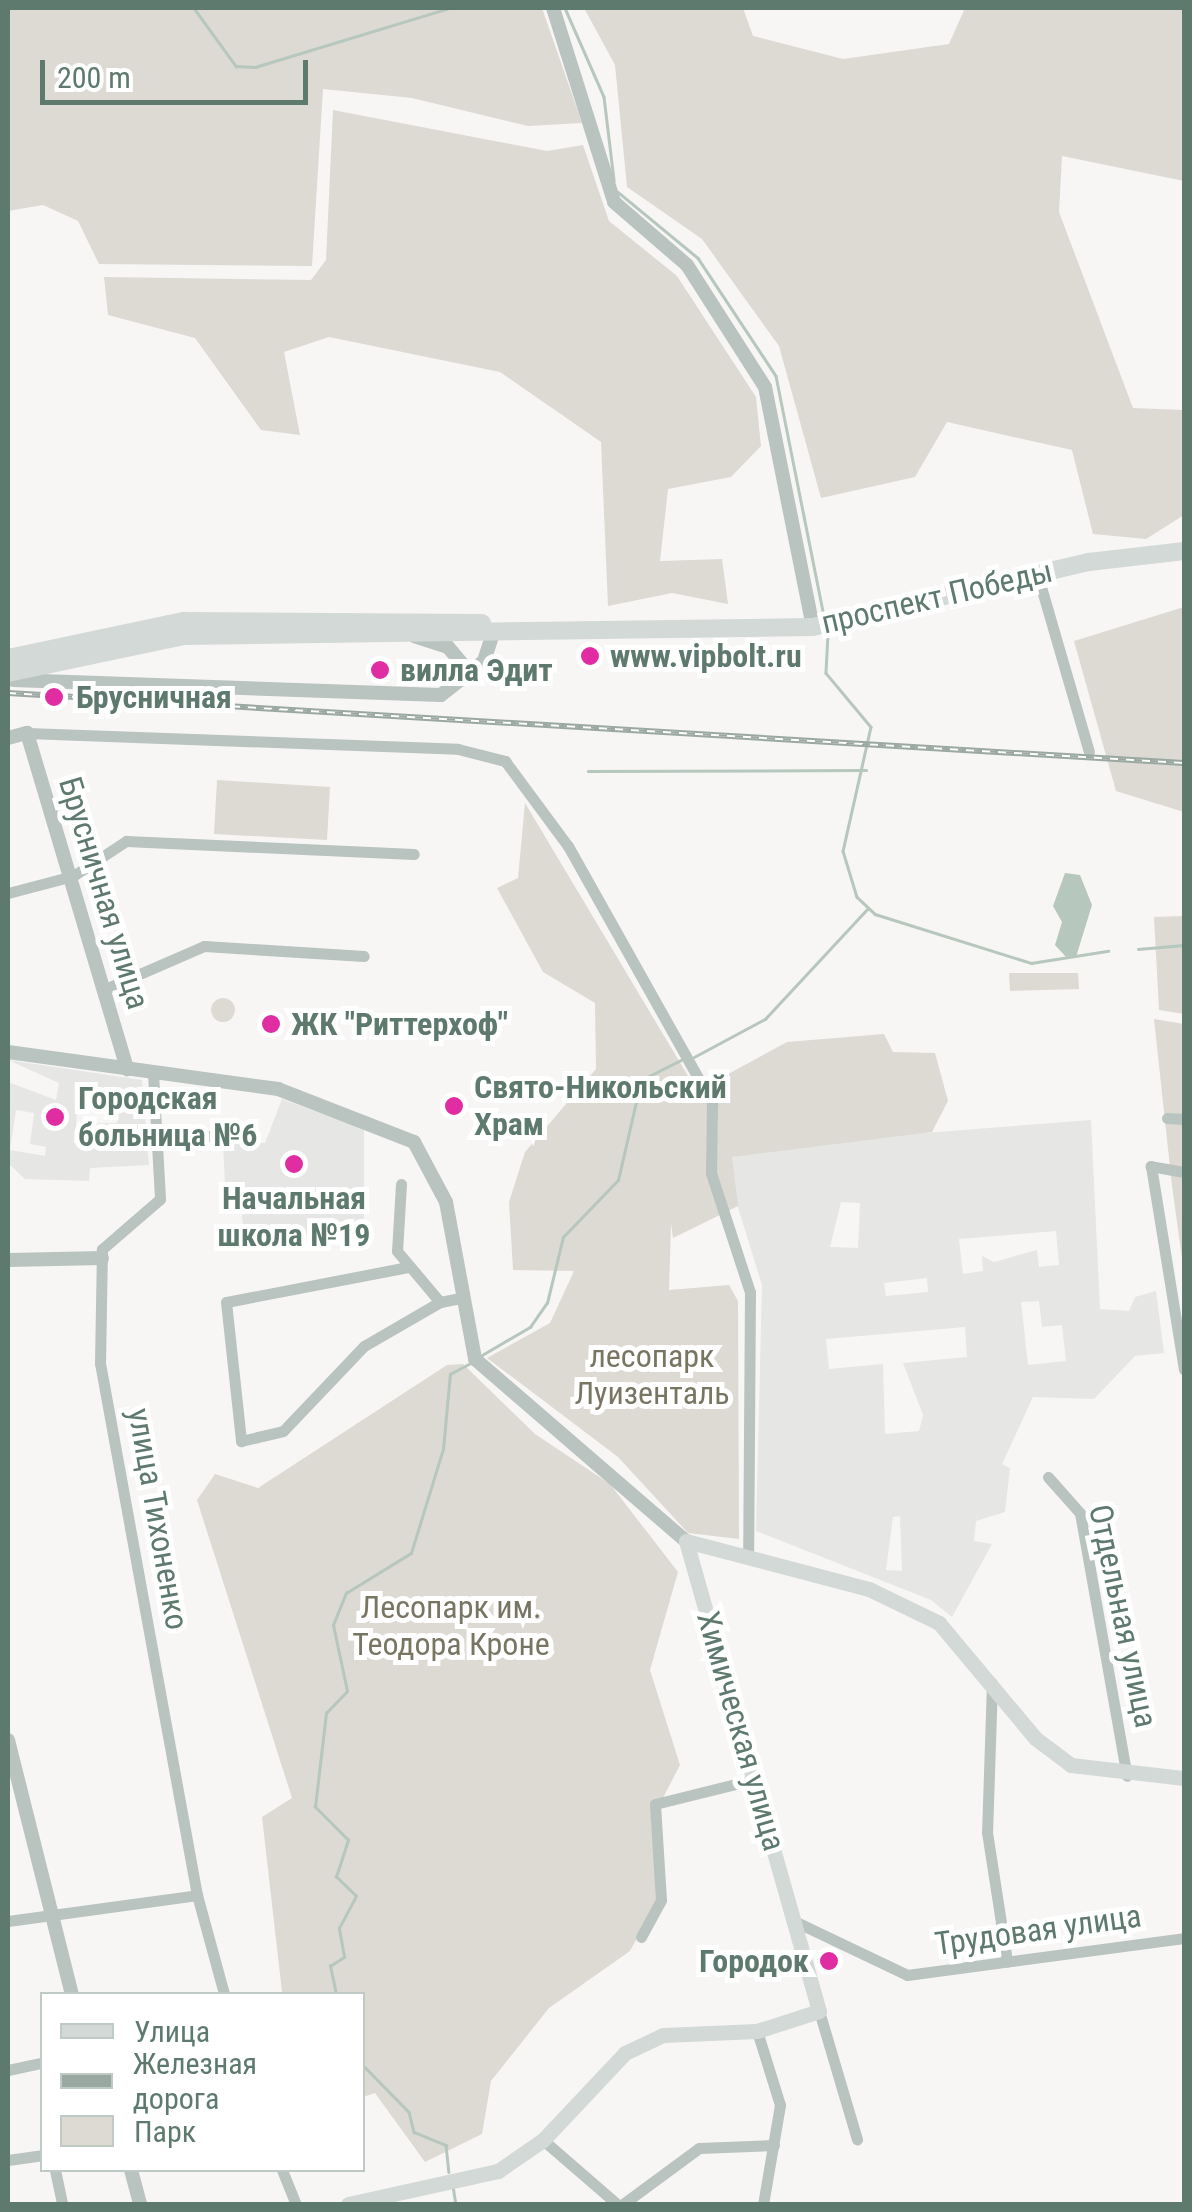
<!DOCTYPE html>
<meta charset="utf-8">
<style>
body{margin:0}
#map{position:relative;width:1192px;height:2212px;overflow:hidden;background:#f8f5f5;font-family:"Roboto Condensed",sans-serif}
div>[style]{position:absolute}
[style*='--x']{left:calc(var(--x)*1px);top:calc(var(--y)*1px);width:calc(var(--w)*1px);rotate:calc(var(--a)*1deg)}
.built>*{inset:0;background:#e6e6e5}
.green>*{inset:0;background:#dddad4}
.round{border-radius:50%}
.water>*{inset:0;background:#b6c7bd}
.stream>*{height:2.5px;margin:-1.25px;padding:0 1.25px;transform-origin:1.25px;border-radius:1.25px;background:#b6c7bd}
.minor>*{height:11px;margin:-5.5px;padding:0 5.5px;transform-origin:5.5px;border-radius:5.5px;background:#b9c3bf}
.tertiary>*{height:14px;margin:-7px;padding:0 7px;transform-origin:7px;border-radius:7px;background:#b9c3bf}
.secondary>*{height:15px;margin:-7.5px;padding:0 7.5px;transform-origin:7.5px;border-radius:7.5px;background:#d2d9d6}
.primary>*{height:18px;margin:-9px;padding:0 9px;transform-origin:9px;border-radius:9px;background:#d2d9d6}
.rail>*{height:6px;margin-top:-3px;transform-origin:0;background:repeating-linear-gradient(90deg,#fff 0 8px,#9aa8a2 0 16px);box-sizing:border-box;border-block:2px solid #9aa8a2}
.dots>*{width:28px;height:28px;translate:-50% -50%;box-sizing:border-box;border:5px solid #fff;border-radius:50%}
span{translate:-50% -50%;white-space:nowrap;text-align:center;line-height:1.15;-webkit-text-stroke:10px #fff;paint-order:stroke}
.street-label{font-size:32px;color:#5e796e}
.poi-label{font-size:32px;color:#5e796e;font-weight:700}
.left{translate:0 -50%;text-align:left}
.right{translate:-100% -50%;text-align:right}
.park-label{font-size:32px;color:#787662}
.frame{position:absolute;inset:0;border:10px solid #5e796e;pointer-events:none}
.legend{position:absolute;left:40px;top:1992px;width:325px;height:180px;box-sizing:border-box;background:#fff;border:2px solid #bfc9c5;margin:0;padding:12px 18px;list-style:none;font-size:30px;color:#5e796e}
.legend li{display:flex;align-items:center;gap:20px;height:50px}
.legend b{width:50px;border:2px solid #bfc9c5}
.scale{position:absolute;left:40px;top:60px;width:268px;height:45px;box-sizing:border-box;border:5px solid #5e796e;border-top:0;padding-left:12px;font-size:30px;line-height:35px;white-space:nowrap;color:#5e796e;-webkit-text-stroke:8px #fff;paint-order:stroke}
</style>
<div id="map">
<div class="built">
<i style="clip-path:polygon(evenodd,8px 1060px,142px 1080px,149px 1165px,90px 1168px,89px 1181px,25px 1179px,8px 1163px,8px 1082px,56px 1100px,59px 1083px,8px 1060px,78px 1101px,119px 1108px,117px 1123px,76px 1124px,78px 1101px,8px 1060px,16px 1110px,34px 1113px,30px 1144px,46px 1147px,45px 1156px,10px 1150px,16px 1110px)"></i>
<i style="clip-path:polygon(282px 1099px,364px 1129px,364px 1226px,245px 1245px,239px 1185px,225px 1184px,223px 1144px,265px 1143px)"></i>
<i style="clip-path:polygon(evenodd,1091px 1120px,1100px 1309px,1129px 1311px,1135px 1297px,1156px 1291px,1164px 1353px,1135px 1356px,1094px 1399px,1033px 1397px,1002px 1464px,1010px 1468px,1005px 1512px,976px 1521px,974px 1541px,992px 1544px,952px 1617px,931px 1600px,756px 1531px,762px 1285px,731px 1185px,732px 1157px,796px 1143px,1091px 1120px,841px 1202px,860px 1203px,858px 1248px,830px 1247px,841px 1202px,1091px 1120px,1056px 1231px,1059px 1265px,1039px 1267px,1037px 1250px,994px 1262px,982px 1256px,983px 1271px,963px 1274px,959px 1239px,1056px 1231px,1091px 1120px,927px 1278px,928px 1292px,886px 1296px,884px 1283px,927px 1278px,1091px 1120px,1039px 1301px,1042px 1327px,1062px 1325px,1066px 1361px,1028px 1365px,1021px 1302px,1039px 1301px,1091px 1120px,965px 1327px,967px 1357px,903px 1363px,923px 1415px,919px 1431px,885px 1434px,883px 1364px,829px 1369px,826px 1339px,965px 1327px,1091px 1120px,900px 1516px,902px 1571px,886px 1570px,893px 1517px,900px 1516px)"></i>
</div>
<div class="green">
<i style="clip-path:polygon(8px 8px,542px 8px,582px 123px,528px 126px,412px 98px,323px 89px,312px 266px,99px 264px,78px 221px,43px 205px,8px 211px)"></i>
<i style="clip-path:polygon(584px 8px,743px 8px,753px 36px,843px 59px,949px 44px,965px 8px,1184px 8px,1184px 181px,1062px 156px,1059px 212px,1133px 408px,1184px 410px,1184px 515px,1146px 539px,1093px 534px,1072px 450px,947px 422px,915px 477px,821px 498px,779px 346px,702px 239px,627px 187px,615px 65px)"></i>
<i style="clip-path:polygon(333px 110px,547px 151px,583px 145px,609px 221px,677px 276px,756px 397px,761px 446px,731px 477px,668px 489px,660px 561px,722px 559px,728px 604px,672px 593px,608px 606px,601px 442px,500px 372px,329px 337px,284px 352px,300px 435px,261px 430px,195px 338px,108px 315px,104px 277px,311px 280px,326px 260px)"></i>
<i style="clip-path:polygon(1184px 607px,1184px 812px,1116px 791px,1074px 641px)"></i>
<i style="clip-path:polygon(217px 780px,330px 787px,327px 840px,214px 834px)"></i>
<i style="clip-path:polygon(525px 803px,697px 1091px,787px 1042px,884px 1034px,893px 1052px,935px 1053px,948px 1101px,932px 1132px,732px 1157px,738px 1206px,673px 1238px,671px 1223px,669px 1290px,729px 1285px,738px 1301px,739px 1539px,688px 1533px,618px 1457px,487px 1358px,550px 1323px,574px 1271px,513px 1270px,509px 1202px,525px 1152px,596px 1069px,595px 1003px,543px 972px,497px 888px,518px 878px)"></i>
<i style="clip-path:polygon(1184px 916px,1184px 1014px,1159px 1010px,1154px 917px)"></i>
<i style="clip-path:polygon(1009px 973px,1078px 973px,1079px 989px,1010px 991px)"></i>
<i class="round" style="left:211px;top:998px;width:24px;height:24px"></i>
<i style="clip-path:polygon(1154px 1019px,1184px 1024px,1184px 1273px,1172px 1186px)"></i>
<i style="clip-path:polygon(463px 1364px,535px 1434px,610px 1484px,678px 1572px,650px 1670px,680px 1765px,651px 1821px,660px 1896px,630px 1951px,549px 2008px,491px 2081px,482px 2134px,425px 2162px,375px 2093px,363px 2097px,362px 1994px,282px 1992px,262px 1817px,292px 1798px,197px 1500px,215px 1474px,258px 1488px,447px 1365px)"></i>
</div>
<div class="water">
<i style="clip-path:polygon(1065px 873px,1080px 875px,1092px 905px,1076px 957px,1067px 958px,1055px 945px,1062px 922px,1053px 906px)"></i>
</div>
<div class="stream">
<i style="--x:194;--y:8;--w:72;--a:54.1"></i>
<i style="--x:236;--y:66;--w:19;--a:3"></i>
<i style="--x:255;--y:67;--w:203;--a:-16.9"></i>
<i style="--x:565;--y:8;--w:97;--a:66.3"></i>
<i style="--x:604;--y:97;--w:84;--a:83.1"></i>
<i style="--x:618;--y:192;--w:104;--a:39.5"></i>
<i style="--x:698;--y:258;--w:141;--a:56.5"></i>
<i style="--x:776;--y:376;--w:245;--a:78.7"></i>
<i style="--x:828;--y:634;--w:39;--a:93"></i>
<i style="--x:826;--y:673;--w:70;--a:50.2"></i>
<i style="--x:871;--y:727;--w:127;--a:102.7"></i>
<i style="--x:843;--y:851;--w:48;--a:73.1"></i>
<i style="--x:857;--y:897;--w:25;--a:43"></i>
<i style="--x:875;--y:914;--w:164;--a:17.4"></i>
<i style="--x:1031;--y:963;--w:78;--a:-8.9"></i>
<i style="--x:588;--y:771;--w:278;--a:-0.2"></i>
<i style="--x:1138;--y:949;--w:46;--a:-5"></i>
<i style="--x:694;--y:1057;--w:81;--a:-28.2"></i>
<i style="--x:765;--y:1019;--w:151;--a:-47.1"></i>
<i style="--x:482;--y:1355;--w:56;--a:-30.3"></i>
<i style="--x:530;--y:1327;--w:29;--a:-55"></i>
<i style="--x:547;--y:1303;--w:68;--a:-76.4"></i>
<i style="--x:563;--y:1237;--w:79;--a:-46"></i>
<i style="--x:618;--y:1180;--w:103;--a:-77"></i>
<i style="--x:641;--y:1080;--w:45;--a:-26.6"></i>
<i style="--x:336;--y:1994;--w:29;--a:-102"></i>
<i style="--x:330;--y:1966;--w:17;--a:-33"></i>
<i style="--x:344;--y:1957;--w:29;--a:-100"></i>
<i style="--x:339;--y:1928;--w:36;--a:-62"></i>
<i style="--x:356;--y:1896;--w:28;--a:-136"></i>
<i style="--x:336;--y:1877;--w:39;--a:-72"></i>
<i style="--x:348;--y:1840;--w:47;--a:-135"></i>
<i style="--x:315;--y:1807;--w:95;--a:-83.3"></i>
<i style="--x:326;--y:1713;--w:30;--a:-46"></i>
<i style="--x:347;--y:1691;--w:67;--a:-102"></i>
<i style="--x:333;--y:1625;--w:35;--a:-68"></i>
<i style="--x:346;--y:1593;--w:76;--a:-31.6"></i>
<i style="--x:411;--y:1553;--w:109;--a:-72.9"></i>
<i style="--x:443;--y:1449;--w:75;--a:-84.7"></i>
<i style="--x:450;--y:1374;--w:26;--a:-28"></i>
<i style="--x:362;--y:2064;--w:67;--a:45.6"></i>
<i style="--x:409;--y:2112;--w:21;--a:76"></i>
<i style="--x:414;--y:2132;--w:35;--a:22"></i>
<i style="--x:446;--y:2145;--w:27;--a:84"></i>
<i style="--x:453;--y:2186;--w:18;--a:81"></i>
</div>
<div class="minor">
<i style="--x:1037;--y:573;--w:186;--a:73.8"></i>
<i style="--x:27;--y:733;--w:431;--a:2.1"></i>
<i style="--x:458;--y:749;--w:49;--a:14.3"></i>
<i style="--x:505;--y:761;--w:106;--a:53.5"></i>
<i style="--x:568;--y:846;--w:295;--a:60.7"></i>
<i style="--x:712;--y:1103;--w:70;--a:90.8"></i>
<i style="--x:711;--y:1173;--w:125;--a:71.9"></i>
<i style="--x:750;--y:1292;--w:264;--a:90.4"></i>
<i style="--x:8;--y:893;--w:67;--a:-14.7"></i>
<i style="--x:73;--y:876;--w:64;--a:-33.4"></i>
<i style="--x:126;--y:841;--w:288;--a:2.6"></i>
<i style="--x:105;--y:989;--w:108;--a:-23.5"></i>
<i style="--x:204;--y:946;--w:160;--a:3.6"></i>
<i style="--x:153;--y:1073;--w:126;--a:86.8"></i>
<i style="--x:160;--y:1199;--w:77;--a:139.2"></i>
<i style="--x:102;--y:1249;--w:114;--a:91"></i>
<i style="--x:100;--y:1363;--w:541;--a:79.67"></i>
<i style="--x:197;--y:1895;--w:103;--a:74.7"></i>
<i style="--x:1167;--y:1118;--w:17;--a:3"></i>
<i style="--x:156;--y:1131;--w:91;--a:5.6"></i>
<i style="--x:1184;--y:1172;--w:34;--a:-170"></i>
<i style="--x:1151;--y:1166;--w:206;--a:80.8"></i>
<i style="--x:401;--y:1184;--w:67;--a:93.4"></i>
<i style="--x:397;--y:1251;--w:67;--a:49.9"></i>
<i style="--x:440;--y:1302;--w:21;--a:-11"></i>
<i style="--x:408;--y:1267;--w:185;--a:169.1"></i>
<i style="--x:226;--y:1302;--w:140;--a:83.8"></i>
<i style="--x:241;--y:1441;--w:43;--a:-13.4"></i>
<i style="--x:283;--y:1431;--w:117;--a:-46.4"></i>
<i style="--x:364;--y:1346;--w:88;--a:-30.1"></i>
<i style="--x:1048;--y:1477;--w:48;--a:48.4"></i>
<i style="--x:1080;--y:1513;--w:267;--a:79.9"></i>
<i style="--x:992;--y:1683;--w:149;--a:91.9"></i>
<i style="--x:987;--y:1832;--w:131;--a:81.2"></i>
<i style="--x:8;--y:1921;--w:191;--a:-7.8"></i>
<i style="--x:794;--y:1921;--w:125;--a:25.5"></i>
<i style="--x:907;--y:1975;--w:279;--a:-7.6"></i>
<i style="--x:641;--y:1937;--w:42;--a:-61.6"></i>
<i style="--x:661;--y:1900;--w:96;--a:-93.6"></i>
<i style="--x:655;--y:1804;--w:104;--a:-13.9"></i>
<i style="--x:819;--y:2011;--w:134;--a:73.5"></i>
<i style="--x:757;--y:2031;--w:77;--a:72.7"></i>
<i style="--x:780;--y:2105;--w:100;--a:99.7"></i>
<i style="--x:8;--y:2070;--w:35;--a:-12"></i>
<i style="--x:543;--y:2140;--w:98;--a:40.9"></i>
<i style="--x:8;--y:2160;--w:34;--a:-8"></i>
<i style="--x:55;--y:2170;--w:35;--a:78"></i>
<i style="--x:282;--y:2170;--w:37;--a:68"></i>
<i style="--x:623;--y:2204;--w:94;--a:-36.4"></i>
<i style="--x:699;--y:2148;--w:75;--a:-2.3"></i>
</div>
<div class="tertiary">
<i style="--x:553;--y:8;--w:203;--a:72.5"></i>
<i style="--x:614;--y:202;--w:96;--a:40.8"></i>
<i style="--x:687;--y:265;--w:145;--a:57.4"></i>
<i style="--x:765;--y:387;--w:245;--a:78.7"></i>
<i style="--x:414;--y:636;--w:36;--a:18"></i>
<i style="--x:448;--y:647;--w:23;--a:50"></i>
<i style="--x:13;--y:680;--w:428;--a:2"></i>
<i style="--x:441;--y:695;--w:55;--a:-38.3"></i>
<i style="--x:484;--y:661;--w:28;--a:-72"></i>
<i style="--x:8;--y:738;--w:20;--a:-15"></i>
<i style="--x:27;--y:733;--w:351;--a:73.4"></i>
<i style="--x:8;--y:1052;--w:273;--a:7.8"></i>
<i style="--x:278;--y:1089;--w:146;--a:21.3"></i>
<i style="--x:414;--y:1142;--w:68;--a:61.9"></i>
<i style="--x:446;--y:1202;--w:160;--a:79.5"></i>
<i style="--x:475;--y:1359;--w:279;--a:40.8"></i>
<i style="--x:8;--y:1260;--w:94;--a:-1.2"></i>
<i style="--x:8;--y:1740;--w:262;--a:75.9"></i>
<i style="--x:131;--y:2170;--w:35;--a:75"></i>
</div>
<div class="secondary">
<i style="--x:686;--y:1541;--w:189;--a:14.7"></i>
<i style="--x:869;--y:1589;--w:78;--a:25.9"></i>
<i style="--x:939;--y:1623;--w:150;--a:50.1"></i>
<i style="--x:1035;--y:1738;--w:45;--a:36.9"></i>
<i style="--x:1071;--y:1765;--w:114;--a:6.6"></i>
<i style="--x:348;--y:2204;--w:154;--a:-12.4"></i>
<i style="--x:498;--y:2171;--w:55;--a:-34.6"></i>
<i style="--x:543;--y:2140;--w:120;--a:-46.7"></i>
<i style="--x:625;--y:2053;--w:42;--a:-25.3"></i>
<i style="--x:663;--y:2035;--w:94;--a:-2.4"></i>
<i style="--x:757;--y:2031;--w:65;--a:-17.9"></i>
<i style="--x:819;--y:2011;--w:488;--a:-105.8"></i>
</div>
<div class="primary">
<i style="--x:8;--y:658;--w:180;--a:-11.9"></i>
<i style="--x:184;--y:621;--w:298;--a:0.4"></i>
<i style="--x:8;--y:673;--w:180;--a:-11.9"></i>
<i style="--x:184;--y:636;--w:629;--a:-0.82"></i>
<i style="--x:813;--y:627;--w:284;--a:-13.3"></i>
<i style="--x:1089;--y:562;--w:96;--a:-6.6"></i>
</div>
<div class="rail">
<i style="--x:8;--y:693;--w:1178;--a:3.41"></i>
</div>
<div class="dots">
<i style="left:590px;top:656px;background:#e02da2"></i>
<i style="left:380px;top:670px;background:#e02da2"></i>
<i style="left:54px;top:697px;background:#e02da2"></i>
<i style="left:271px;top:1024px;background:#e02da2"></i>
<i style="left:454px;top:1106px;background:#e02da2"></i>
<i style="left:55px;top:1117px;background:#e02da2"></i>
<i style="left:294px;top:1164px;background:#e02da2"></i>
<i style="left:829px;top:1961px;background:#e02da2"></i>
</div>
<div class="street-label">
<span style="left:937px;top:597px;rotate:-13deg">проспект Победы</span>
<span style="left:104px;top:893px;rotate:73deg">Брусничная улица</span>
<span style="left:158px;top:1519px;rotate:80deg">улица Тихоненко</span>
<span style="left:1123px;top:1616px;rotate:78deg">Отдельная улица</span>
<span style="left:741px;top:1731px;rotate:74deg">Химическая улица</span>
<span style="left:1038px;top:1930px;rotate:-8deg">Трудовая улица</span>
</div>
<div class="poi-label">
<span class="left" style="left:610px;top:656px">www.vipbolt.ru</span>
<span class="left" style="left:400px;top:670px">вилла Эдит</span>
<span class="left" style="left:76px;top:697px">Брусничная</span>
<span class="left" style="left:291px;top:1024px">ЖК "Риттерхоф"</span>
<span class="left" style="left:474px;top:1106px">Свято-Никольский<br>Храм</span>
<span class="left" style="left:78px;top:1117px">Городская<br>больница №6</span>
<span style="left:294px;top:1217px">Начальная<br>школа №19</span>
<span class="right" style="left:809px;top:1961px">Городок</span>
</div>
<div class="park-label">
<span style="left:652px;top:1375px">лесопарк<br>Луизенталь</span>
<span style="left:451px;top:1626px">Лесопарк им.<br>Теодора Кроне</span>
</div>
<div class="frame"></div>
<ul class="legend">
<li><b style="height:12px;background:#d2d9d6"></b>Улица</li>
<li><b style="height:12px;background:#9aa8a2"></b>Железная дорога</li>
<li><b style="height:28px;background:#dddad4"></b>Парк</li>
</ul>
<div class="scale">200 m</div>
</div>
